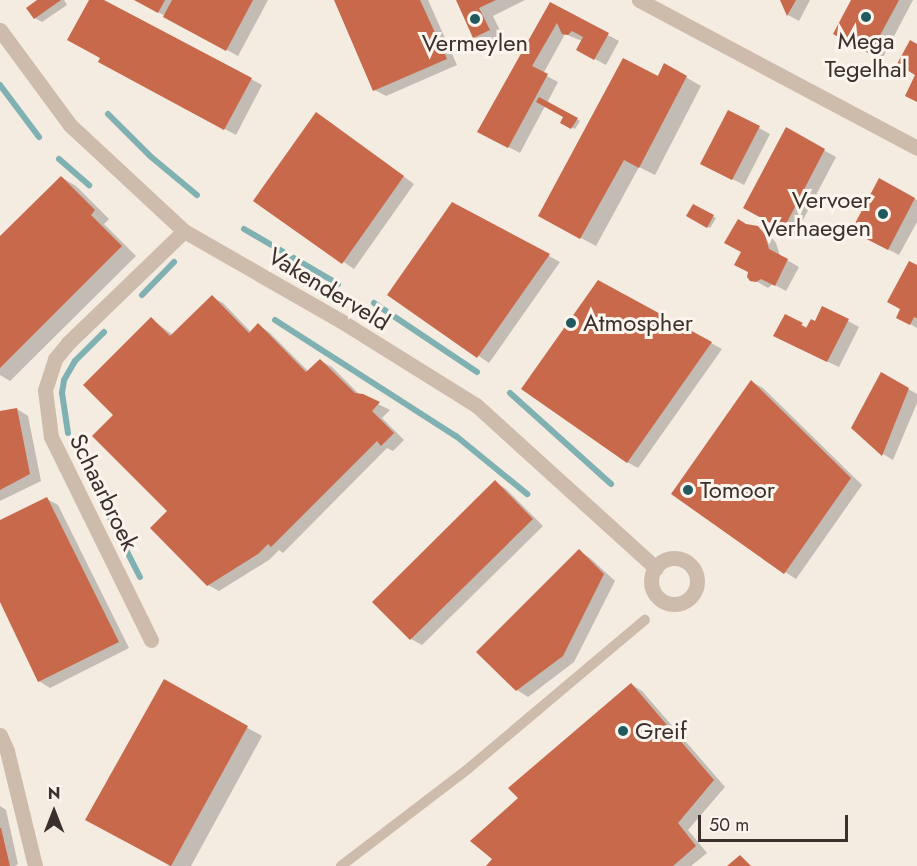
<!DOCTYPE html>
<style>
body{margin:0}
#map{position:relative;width:917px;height:866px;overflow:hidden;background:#f4ebe1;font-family:Jost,sans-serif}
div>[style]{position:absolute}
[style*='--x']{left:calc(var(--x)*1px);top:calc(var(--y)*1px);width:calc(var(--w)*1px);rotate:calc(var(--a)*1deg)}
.shadow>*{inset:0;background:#0003}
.stream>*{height:6px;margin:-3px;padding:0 3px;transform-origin:3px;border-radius:3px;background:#7fb0b2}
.building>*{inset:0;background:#c8694b}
.service>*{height:10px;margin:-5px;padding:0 5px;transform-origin:5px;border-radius:5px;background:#cdbbac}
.minor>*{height:15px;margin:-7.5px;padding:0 7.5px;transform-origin:7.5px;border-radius:7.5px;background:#cdbbac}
.minor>.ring{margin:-7.5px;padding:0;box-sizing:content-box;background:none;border:15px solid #cdbbac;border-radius:50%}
.dots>*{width:16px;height:16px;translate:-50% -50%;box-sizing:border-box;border:3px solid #fbf5ee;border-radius:50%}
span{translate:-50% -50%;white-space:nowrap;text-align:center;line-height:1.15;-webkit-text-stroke:6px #fbf5ee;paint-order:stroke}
.poi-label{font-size:24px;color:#3b302b}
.right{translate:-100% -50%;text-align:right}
.left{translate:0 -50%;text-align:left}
.street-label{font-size:24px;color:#3b302b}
.north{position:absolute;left:24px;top:782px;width:60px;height:60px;-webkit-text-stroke:4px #fbf5ee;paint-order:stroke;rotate:0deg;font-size:16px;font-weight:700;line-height:24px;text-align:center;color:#3b302b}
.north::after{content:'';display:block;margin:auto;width:21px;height:27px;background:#3b302b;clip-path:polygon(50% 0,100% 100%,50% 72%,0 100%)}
.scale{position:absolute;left:698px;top:815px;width:150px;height:27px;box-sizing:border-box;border:3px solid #3b302b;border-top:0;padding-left:8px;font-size:18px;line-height:21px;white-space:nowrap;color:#3b302b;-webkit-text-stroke:4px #fbf5ee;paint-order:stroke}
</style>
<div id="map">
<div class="shadow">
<i style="clip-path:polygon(40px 0,64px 0,67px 5px,42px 22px,35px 18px)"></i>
<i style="clip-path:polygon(90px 0,100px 0,262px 85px,236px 135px,111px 68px,102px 58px)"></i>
<i style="clip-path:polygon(136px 0,268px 0,238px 56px)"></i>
<i style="clip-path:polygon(336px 0,428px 0,457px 65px,386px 96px,375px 90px)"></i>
<i style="clip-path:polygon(458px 0,525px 0,493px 16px,504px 39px,489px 45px,474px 37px)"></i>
<i style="clip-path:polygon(782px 0,810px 0,799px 21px,788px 15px)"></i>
<i style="clip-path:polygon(853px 0,913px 0,882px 59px,846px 40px)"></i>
<i style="clip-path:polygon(550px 4px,619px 41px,606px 65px,578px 50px,582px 41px,565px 34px,543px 74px,558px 82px,547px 103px,580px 121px,575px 129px,562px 122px,565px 117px,545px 106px,520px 153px,491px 138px)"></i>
<i style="clip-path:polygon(665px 65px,701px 86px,655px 175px,639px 167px,596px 246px,555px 224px)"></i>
<i style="clip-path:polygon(327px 120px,414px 184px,354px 269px,255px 201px)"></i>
<i style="clip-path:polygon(759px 128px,770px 134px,744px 185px,713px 169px)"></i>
<i style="clip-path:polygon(786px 129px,836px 157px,795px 235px,745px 207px)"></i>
<i style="clip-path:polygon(61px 177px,76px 186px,109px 219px,104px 224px,136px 256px,10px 381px,0 375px,0 238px)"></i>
<i style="clip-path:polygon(880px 180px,917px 200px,917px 222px,899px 255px,864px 237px)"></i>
<i style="clip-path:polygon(453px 204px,560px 262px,489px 363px,389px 294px)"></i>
<i style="clip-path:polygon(694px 206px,716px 218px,710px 228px,688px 216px)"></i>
<i style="clip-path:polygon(746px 226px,757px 227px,769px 234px,776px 243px,780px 256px,799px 267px,786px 291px,773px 284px,768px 288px,749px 277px,743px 252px)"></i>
<i style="clip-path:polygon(917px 267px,917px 328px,898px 317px)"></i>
<i style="clip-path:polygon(212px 297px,223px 303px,251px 332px,258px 325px,269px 332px,309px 372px,321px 361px,332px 367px,360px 395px,390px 410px,382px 418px,404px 440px,393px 451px,387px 448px,283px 553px,279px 550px,269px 560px,219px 591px,208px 585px,115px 415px,151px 319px,173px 335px)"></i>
<i style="clip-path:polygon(785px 316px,808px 328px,815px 323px,848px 321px,859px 327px,839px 367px,786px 342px)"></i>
<i style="clip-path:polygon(711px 343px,722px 349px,638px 468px,627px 462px)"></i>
<i style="clip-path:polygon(881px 374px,917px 394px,917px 403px,893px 460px,883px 454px)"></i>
<i style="clip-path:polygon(752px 382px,763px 388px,862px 485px,796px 579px,785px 572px)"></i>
<i style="clip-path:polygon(17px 409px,28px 416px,41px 481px,0 501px,0 413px)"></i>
<i style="clip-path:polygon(495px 482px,506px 489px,543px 526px,422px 645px,411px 639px)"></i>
<i style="clip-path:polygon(47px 499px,58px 505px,129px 648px,50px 688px,39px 681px,0 600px,0 522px)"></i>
<i style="clip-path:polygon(579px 551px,590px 558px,615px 581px,574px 662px,528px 697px,517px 690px,478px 652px)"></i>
<i style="clip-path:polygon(164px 681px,262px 736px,191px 866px,170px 866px,87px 819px)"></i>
<i style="clip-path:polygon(631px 684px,642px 691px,725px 787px,688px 830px,707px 853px,691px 866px,488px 866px,494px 859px,520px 798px)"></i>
<i style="clip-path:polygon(0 806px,6px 810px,18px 864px,15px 866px,0 866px)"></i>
</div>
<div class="stream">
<i style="--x:0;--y:85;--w:65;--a:53.1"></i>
<i style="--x:108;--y:114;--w:59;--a:45"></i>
<i style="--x:150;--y:156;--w:61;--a:39.7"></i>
<i style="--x:59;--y:159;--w:40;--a:41"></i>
<i style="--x:244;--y:229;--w:109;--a:30.3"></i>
<i style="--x:142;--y:295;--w:46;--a:-45.9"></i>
<i style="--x:374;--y:303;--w:124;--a:33.8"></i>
<i style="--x:275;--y:320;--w:215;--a:32.7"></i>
<i style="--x:456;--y:436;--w:92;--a:39.2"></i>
<i style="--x:510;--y:393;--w:136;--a:42"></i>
<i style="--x:68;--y:433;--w:40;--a:-98.5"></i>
<i style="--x:62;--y:393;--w:13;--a:-81"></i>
<i style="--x:64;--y:380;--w:22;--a:-60"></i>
<i style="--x:75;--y:361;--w:41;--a:-45"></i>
<i style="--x:90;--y:479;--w:110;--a:63"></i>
</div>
<div class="building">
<i style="clip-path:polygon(37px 0,61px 0,34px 19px,26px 8px)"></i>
<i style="clip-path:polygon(89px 0,104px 0,252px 78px,224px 130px,98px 62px,100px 58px,67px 40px)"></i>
<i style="clip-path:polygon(134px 0,165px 0,158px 13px)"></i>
<i style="clip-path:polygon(172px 0,253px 0,226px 51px,163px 17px)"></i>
<i style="clip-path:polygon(334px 0,420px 0,447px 59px,373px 91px)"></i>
<i style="clip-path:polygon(456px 0,496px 0,479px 8px,490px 30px,473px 38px)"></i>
<i style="clip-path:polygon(780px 0,796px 0,787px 16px)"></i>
<i style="clip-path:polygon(851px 0,899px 0,870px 54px,833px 34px)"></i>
<i style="clip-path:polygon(550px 2px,609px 33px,594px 60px,576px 50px,583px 37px,572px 31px,568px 35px,562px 34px,557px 23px,532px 66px,548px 74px,508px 148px,477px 132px)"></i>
<i style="clip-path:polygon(910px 40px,917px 44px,917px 102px,905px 96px,915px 75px,897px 64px)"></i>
<i style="clip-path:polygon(623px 58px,658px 76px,664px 63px,687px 76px,639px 168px,624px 160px,580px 239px,538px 216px)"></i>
<i style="clip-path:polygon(539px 97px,578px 118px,571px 129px,560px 123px,563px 117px,536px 102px)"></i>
<i style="clip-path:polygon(728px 110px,760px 126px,732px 180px,700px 164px)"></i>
<i style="clip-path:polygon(316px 112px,404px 176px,342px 264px,253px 201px)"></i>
<i style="clip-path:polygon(786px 127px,825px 149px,783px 230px,743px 208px)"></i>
<i style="clip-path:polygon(61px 176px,95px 210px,91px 215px,122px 246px,0 368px,0 236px)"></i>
<i style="clip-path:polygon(879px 178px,915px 198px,888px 250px,851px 231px)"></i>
<i style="clip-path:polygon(452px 202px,550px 254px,477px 358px,387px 295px)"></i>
<i style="clip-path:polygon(693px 204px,714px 215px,707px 228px,686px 216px)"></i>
<i style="clip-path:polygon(738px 219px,746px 224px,758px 226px,765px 235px,769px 249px,788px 259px,775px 286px,761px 279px,756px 282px,750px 281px,747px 277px,748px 272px,734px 265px,741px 252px,724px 243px)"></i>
<i style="clip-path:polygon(909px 261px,917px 265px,917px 318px,914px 317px,910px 325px,896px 318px,900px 309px,887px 302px)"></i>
<i style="clip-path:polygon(598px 280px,712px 342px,627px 463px,521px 389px)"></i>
<i style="clip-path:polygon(212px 295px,249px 333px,258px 323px,306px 372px,320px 359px,355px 393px,363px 394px,380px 402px,372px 411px,394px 433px,381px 446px,377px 441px,271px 547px,268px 544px,258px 554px,207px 586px,150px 528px,167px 511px,92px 436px,113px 415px,83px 385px,151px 317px,170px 336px)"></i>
<i style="clip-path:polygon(822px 306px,849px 319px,827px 362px,773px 336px,785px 314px,803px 323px,801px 325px,806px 328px,811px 319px,815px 321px)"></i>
<i style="clip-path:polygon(881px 372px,909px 388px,882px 456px,851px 428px)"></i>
<i style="clip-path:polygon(751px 380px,851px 478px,784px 574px,671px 494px)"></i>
<i style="clip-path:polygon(17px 408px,30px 474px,0 490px,0 411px)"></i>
<i style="clip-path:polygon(495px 480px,533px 519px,410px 640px,372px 602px)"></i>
<i style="clip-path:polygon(47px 497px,119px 642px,38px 682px,0 602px,0 520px)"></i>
<i style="clip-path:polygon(579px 549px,604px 574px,563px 656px,516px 691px,476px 652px)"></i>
<i style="clip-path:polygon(164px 679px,248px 726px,171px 866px,85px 820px)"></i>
<i style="clip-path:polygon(631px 683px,714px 780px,678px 823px,696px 846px,673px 866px,486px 866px,492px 859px,470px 841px,518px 798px,508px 788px)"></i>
<i style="clip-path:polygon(0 828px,1px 828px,10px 866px,0 866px)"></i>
<i style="clip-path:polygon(740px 855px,751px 866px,727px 866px)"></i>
</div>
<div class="service">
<i style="--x:341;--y:866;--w:161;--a:-37.4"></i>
<i style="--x:469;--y:768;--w:230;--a:-40.1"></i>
</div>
<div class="minor">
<i style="--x:639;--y:0;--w:315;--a:28"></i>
<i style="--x:0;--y:30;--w:118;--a:53.6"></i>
<i style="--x:70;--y:125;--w:156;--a:42.9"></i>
<i style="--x:184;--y:231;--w:181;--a:29.8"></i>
<i style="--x:341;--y:321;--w:159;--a:31.9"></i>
<i style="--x:476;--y:405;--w:243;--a:42.2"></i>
<i class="ring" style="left:651px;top:558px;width:31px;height:31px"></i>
<i style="--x:151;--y:640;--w:226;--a:-116.2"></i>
<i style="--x:51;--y:437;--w:47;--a:-97.3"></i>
<i style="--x:45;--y:390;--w:33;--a:-72"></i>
<i style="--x:55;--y:359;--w:21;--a:-51"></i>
<i style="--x:68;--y:343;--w:161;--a:-44"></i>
<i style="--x:0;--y:735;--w:17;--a:66"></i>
<i style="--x:7;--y:751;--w:118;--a:76.3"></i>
</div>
<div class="dots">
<i style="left:866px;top:17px;background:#1f5a5e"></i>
<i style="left:475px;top:19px;background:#1f5a5e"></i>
<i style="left:883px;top:214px;background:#1f5a5e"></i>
<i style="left:571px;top:323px;background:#1f5a5e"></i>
<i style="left:688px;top:490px;background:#1f5a5e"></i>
<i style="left:623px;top:731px;background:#1f5a5e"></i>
</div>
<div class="poi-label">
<span style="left:866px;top:55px">Mega<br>Tegelhal</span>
<span style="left:475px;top:43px">Vermeylen</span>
<span class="right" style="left:871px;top:214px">Vervoer<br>Verhaegen</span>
<span class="left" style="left:583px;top:323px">Atmospher</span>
<span class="left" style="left:700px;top:490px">Tomoor</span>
<span class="left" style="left:635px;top:731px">Greif</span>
</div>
<div class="street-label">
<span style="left:329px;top:289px;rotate:31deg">Vakenderveld</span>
<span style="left:104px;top:492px;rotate:64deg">Schaarbroek</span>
</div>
<div class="north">N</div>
<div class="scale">50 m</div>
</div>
